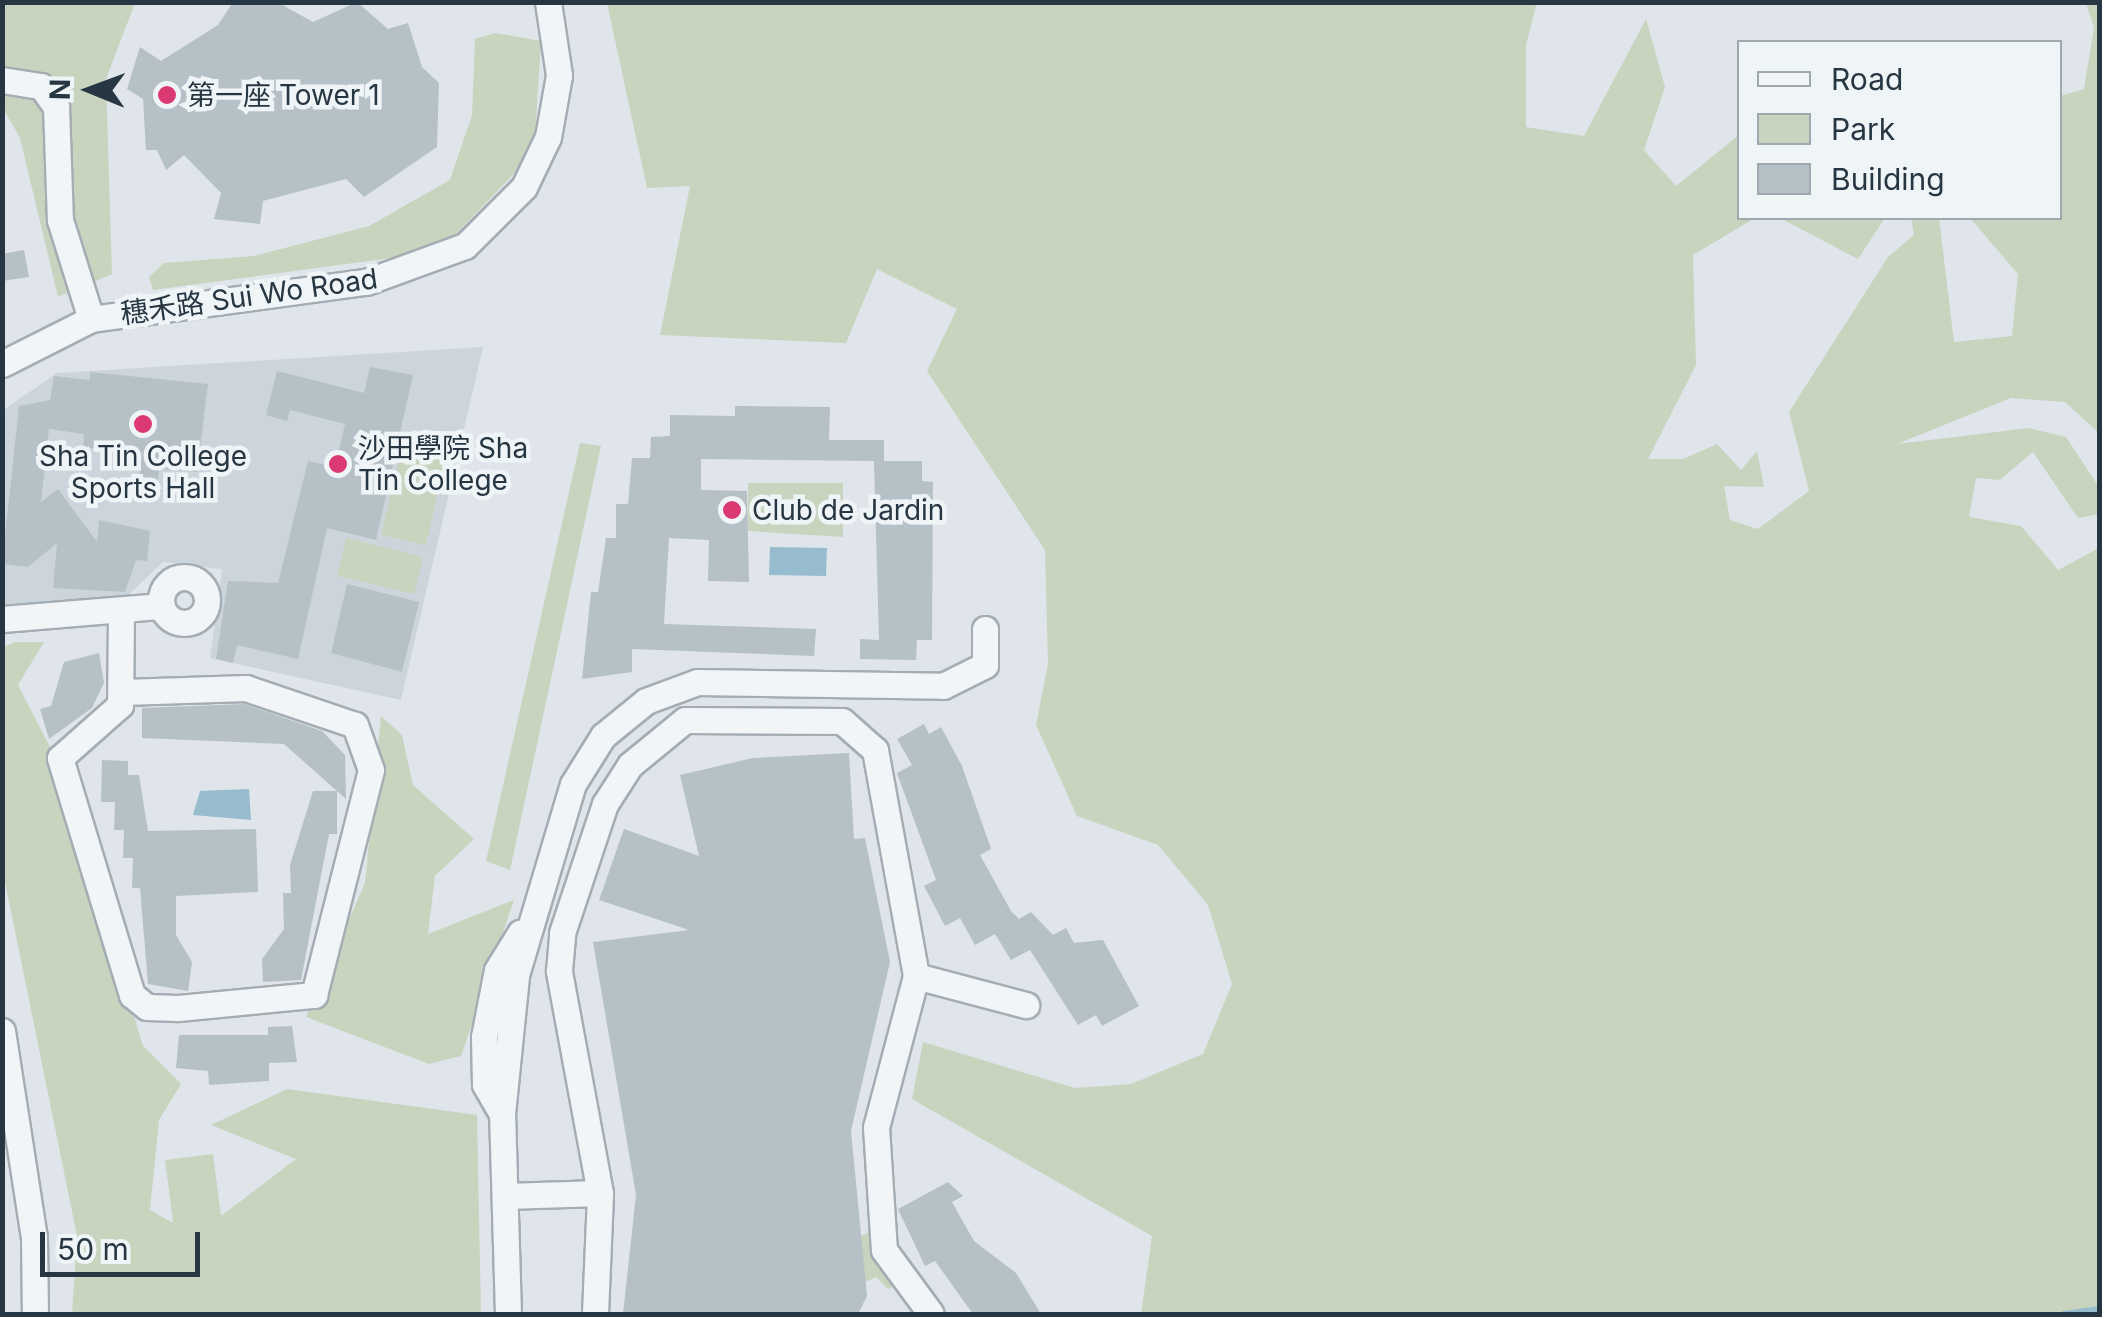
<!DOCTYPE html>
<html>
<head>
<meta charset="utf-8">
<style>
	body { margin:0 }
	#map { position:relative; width:2102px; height:1317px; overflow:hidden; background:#dfe5ea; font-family:Inter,"Noto Sans TC",sans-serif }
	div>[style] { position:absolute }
	.built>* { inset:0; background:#cdd5dc }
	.green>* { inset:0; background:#c9d4bf }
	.water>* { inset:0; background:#97bccd }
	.stream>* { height:6px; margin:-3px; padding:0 3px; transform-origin:3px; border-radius:3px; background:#97bccd }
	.building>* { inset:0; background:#b6c0c7 }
	.roads { filter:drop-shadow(2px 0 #a4adb4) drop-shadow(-2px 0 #a4adb4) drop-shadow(0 2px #a4adb4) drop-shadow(0 -2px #a4adb4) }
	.minor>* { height:25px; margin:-12.5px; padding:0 12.5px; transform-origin:12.5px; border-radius:12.5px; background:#f2f5f8 }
	.minor>.ring { margin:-12.5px; padding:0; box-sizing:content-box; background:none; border:25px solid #f2f5f8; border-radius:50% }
	.dots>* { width:28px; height:28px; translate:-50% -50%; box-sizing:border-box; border:5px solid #eff4f7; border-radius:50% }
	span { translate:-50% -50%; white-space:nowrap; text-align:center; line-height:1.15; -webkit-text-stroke:9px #eff4f7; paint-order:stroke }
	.poi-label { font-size:28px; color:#263642 }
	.left { translate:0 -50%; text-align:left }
	.street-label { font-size:28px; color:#263642 }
	.frame { position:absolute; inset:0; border:5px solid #263642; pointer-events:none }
	.legend { position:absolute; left:1737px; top:40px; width:325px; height:180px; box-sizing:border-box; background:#eff4f7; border:2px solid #9fa8af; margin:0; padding:12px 18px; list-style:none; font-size:30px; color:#263642 }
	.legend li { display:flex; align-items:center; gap:20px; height:50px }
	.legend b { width:50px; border:2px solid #9fa8af }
	.north { position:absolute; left:40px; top:40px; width:100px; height:100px; -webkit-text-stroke:8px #eff4f7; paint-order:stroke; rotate:271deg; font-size:28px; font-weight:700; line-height:40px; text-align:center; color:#263642 }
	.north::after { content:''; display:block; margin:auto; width:35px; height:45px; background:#263642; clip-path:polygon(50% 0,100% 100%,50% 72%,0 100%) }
	.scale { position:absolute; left:40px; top:1232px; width:160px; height:45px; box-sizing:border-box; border:5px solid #263642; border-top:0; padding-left:12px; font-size:30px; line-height:35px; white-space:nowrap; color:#263642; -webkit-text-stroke:8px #eff4f7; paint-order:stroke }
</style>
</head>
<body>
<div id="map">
	<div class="built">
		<i style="clip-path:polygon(483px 347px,401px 700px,210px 658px,222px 569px,163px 562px,122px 601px,3px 604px,2px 411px,57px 373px)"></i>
	</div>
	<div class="green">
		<i style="clip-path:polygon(2px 3px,135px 3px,106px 79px,112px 274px,58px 297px,20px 138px,3px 108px)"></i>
		<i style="clip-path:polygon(607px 3px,1537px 3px,1526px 45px,1526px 127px,1584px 136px,1646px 19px,1665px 87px,1644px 150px,1676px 186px,1739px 135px,1740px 218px,1755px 218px,1693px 255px,1696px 365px,1648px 459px,1683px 459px,1717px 444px,1741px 470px,1757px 451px,1764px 487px,1724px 486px,1730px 520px,1758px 529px,1809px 491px,1789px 412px,1888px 257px,1914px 235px,1911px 218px,1939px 218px,1954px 342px,2012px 336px,2018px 274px,1970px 218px,2060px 218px,2060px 96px,2084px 89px,2094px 28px,2086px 3px,2099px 3px,2099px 433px,2065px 402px,2011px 398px,1897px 444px,2029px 428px,2066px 437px,2099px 487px,2099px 514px,2078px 518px,2033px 452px,2000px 480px,1976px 478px,1969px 517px,2021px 526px,2058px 570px,2099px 548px,2099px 1314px,1141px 1314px,1152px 1236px,912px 1099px,923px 1042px,1075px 1088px,1131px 1084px,1203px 1054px,1232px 984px,1208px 905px,1158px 845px,1077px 816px,1036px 725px,1048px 664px,1045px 550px,927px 371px,957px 309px,877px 269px,846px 343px,660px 335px,690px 186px,647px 188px)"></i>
		<i style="clip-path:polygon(495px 33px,541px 41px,534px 153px,453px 237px,398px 257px,153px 290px,149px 277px,164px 263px,254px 256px,369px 226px,450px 180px,472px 115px,475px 39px)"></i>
		<i style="clip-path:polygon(1780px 218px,1885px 218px,1858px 259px)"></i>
		<i style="clip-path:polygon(580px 443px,601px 446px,510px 870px,486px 861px)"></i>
		<i style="clip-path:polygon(401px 450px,446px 460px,426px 545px,381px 535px)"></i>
		<i style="clip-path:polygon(748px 483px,843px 483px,843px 537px,748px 531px)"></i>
		<i style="clip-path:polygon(346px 538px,423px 557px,414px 594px,337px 576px)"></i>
		<i style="clip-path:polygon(15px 642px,44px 642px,18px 685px,53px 753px,143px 1046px,181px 1084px,159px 1120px,150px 1210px,173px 1223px,165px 1160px,213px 1154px,221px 1216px,296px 1159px,211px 1125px,287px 1089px,477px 1115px,481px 1314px,72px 1314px,77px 1236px,3px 872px,2px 648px)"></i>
		<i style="clip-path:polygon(381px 716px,402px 735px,413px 785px,474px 839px,435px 876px,428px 934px,514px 900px,461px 1056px,429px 1064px,306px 1017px,365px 883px)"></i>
		<i style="clip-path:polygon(871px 1231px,901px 1283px,888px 1289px,876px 1277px,839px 1294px,841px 1246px)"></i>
	</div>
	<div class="water">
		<i style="clip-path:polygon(770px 547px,827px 548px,826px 576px,769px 575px)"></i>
		<i style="clip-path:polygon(249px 789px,251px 820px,193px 815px,200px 791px)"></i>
	</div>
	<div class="stream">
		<i style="left:2064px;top:1314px;width:36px;rotate:-8deg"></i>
	</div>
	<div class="building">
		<i style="clip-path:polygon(233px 2px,277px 2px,313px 22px,357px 2px,388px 29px,408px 23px,422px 67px,439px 83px,437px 147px,364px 197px,346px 179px,263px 201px,260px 224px,214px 219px,221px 193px,184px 155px,166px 170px,157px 150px,146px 150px,143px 99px,127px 89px,140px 47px,161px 61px,218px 25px)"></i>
		<i style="clip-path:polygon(24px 250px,29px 277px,2px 281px,2px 254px)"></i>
		<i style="clip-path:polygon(370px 367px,413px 375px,376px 540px,327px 528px,298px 659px,237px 645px,233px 663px,216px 659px,228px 581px,278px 583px,308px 461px,335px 467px,345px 424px,290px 410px,287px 421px,266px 415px,277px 371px,364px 393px)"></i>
		<i style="clip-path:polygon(90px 372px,208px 384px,197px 472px,159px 469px,158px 482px,139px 480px,142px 453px,83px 447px,84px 434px,49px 429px,41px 502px,58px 489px,97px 542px,99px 520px,150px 531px,147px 561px,136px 560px,125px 592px,53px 588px,57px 543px,28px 567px,2px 564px,19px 406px,50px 400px,54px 376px,90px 380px)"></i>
		<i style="clip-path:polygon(735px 406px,830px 407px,829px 440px,884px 440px,884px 461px,922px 461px,922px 481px,933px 482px,932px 640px,917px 640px,916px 660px,860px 659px,860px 639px,879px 640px,874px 461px,701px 459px,701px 490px,747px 491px,749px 582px,708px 581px,709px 540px,669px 538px,664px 624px,816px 629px,814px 656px,632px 649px,632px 672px,582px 679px,591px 592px,598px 592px,606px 538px,616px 538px,616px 504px,628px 504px,632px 458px,650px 458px,651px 437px,670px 436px,670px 415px,735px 416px)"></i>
		<i style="clip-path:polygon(347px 584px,419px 602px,402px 672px,331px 653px)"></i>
		<i style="clip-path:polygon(99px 653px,104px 683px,92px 708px,49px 739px,40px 709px,51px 706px,64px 662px)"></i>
		<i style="clip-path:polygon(244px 704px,322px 731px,345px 755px,346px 799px,284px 744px,142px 738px,142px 708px)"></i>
		<i style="clip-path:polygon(924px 724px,929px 734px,941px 727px,962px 766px,991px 849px,980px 855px,1011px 911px,1019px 919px,1031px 912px,1053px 935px,1066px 928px,1074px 943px,1103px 940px,1139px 1006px,1102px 1026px,1096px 1015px,1078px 1025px,1030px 950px,1011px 960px,995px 934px,975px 945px,960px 918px,945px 926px,924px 886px,936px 880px,897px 773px,912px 765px,897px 739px)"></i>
		<i style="clip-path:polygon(849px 753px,854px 839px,865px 838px,890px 962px,851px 1131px,867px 1296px,858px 1314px,623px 1314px,636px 1195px,593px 942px,689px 930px,599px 900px,624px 829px,699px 856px,680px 775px,753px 758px)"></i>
		<i style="clip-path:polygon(102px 760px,128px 761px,128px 775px,139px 775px,148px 831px,256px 829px,258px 892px,176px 896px,176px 935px,192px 962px,188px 991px,148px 984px,140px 888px,132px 888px,133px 858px,123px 858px,124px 830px,114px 830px,115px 802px,101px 802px)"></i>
		<i style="clip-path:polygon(313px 791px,337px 791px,337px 834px,329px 834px,301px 980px,263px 982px,262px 959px,284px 929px,283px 893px,291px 893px,290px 865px)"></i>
		<i style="clip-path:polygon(292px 1026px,297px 1062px,269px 1063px,269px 1081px,209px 1085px,208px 1071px,176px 1068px,179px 1035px,268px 1035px,268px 1027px)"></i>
		<i style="clip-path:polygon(948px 1182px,963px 1196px,952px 1202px,974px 1241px,1016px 1273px,1041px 1314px,973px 1314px,935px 1261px,925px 1266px,898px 1209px)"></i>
	</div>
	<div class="roads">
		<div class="minor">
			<i style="left:2px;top:80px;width:39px;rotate:9deg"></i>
			<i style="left:41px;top:86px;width:26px;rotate:54deg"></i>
			<i style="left:56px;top:107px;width:113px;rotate:88deg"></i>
			<i style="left:60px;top:220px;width:104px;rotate:72.6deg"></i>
			<i style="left:2px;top:364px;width:100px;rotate:-26.8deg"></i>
			<i style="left:91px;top:319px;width:277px;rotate:-7.7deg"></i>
			<i style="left:366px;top:282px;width:105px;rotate:-20deg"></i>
			<i style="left:465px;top:246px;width:83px;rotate:-45deg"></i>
			<i style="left:524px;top:187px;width:55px;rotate:-64.4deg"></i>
			<i style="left:548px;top:137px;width:63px;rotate:-79.9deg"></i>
			<i style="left:559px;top:75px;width:74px;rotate:-98.6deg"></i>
			<i class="ring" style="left:161px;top:577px;width:21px;height:21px"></i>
			<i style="left:121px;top:615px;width:90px;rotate:90.6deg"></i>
			<i style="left:120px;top:705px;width:80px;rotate:138.5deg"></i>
			<i style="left:60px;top:758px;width:248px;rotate:73.1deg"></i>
			<i style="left:132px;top:995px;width:19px;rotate:39deg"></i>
			<i style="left:147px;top:1007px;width:31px;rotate:2deg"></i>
			<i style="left:178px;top:1008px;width:137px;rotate:-5.5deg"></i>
			<i style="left:314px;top:995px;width:232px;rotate:-75.8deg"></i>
			<i style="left:371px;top:770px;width:48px;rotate:-109.6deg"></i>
			<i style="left:355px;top:725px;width:115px;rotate:-161.3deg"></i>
			<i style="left:246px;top:688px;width:123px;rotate:178.1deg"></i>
			<i style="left:2px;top:619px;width:160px;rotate:-4.7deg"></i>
			<i style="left:916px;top:976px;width:114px;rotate:14.8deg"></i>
			<i style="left:2px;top:1031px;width:208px;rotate:81.2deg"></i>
			<i style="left:34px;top:1237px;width:77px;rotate:89.3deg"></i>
			<i style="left:502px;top:1114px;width:34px;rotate:-120deg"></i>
			<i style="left:485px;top:1084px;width:47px;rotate:-91.2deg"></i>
			<i style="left:484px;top:1037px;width:68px;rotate:-79deg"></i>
			<i style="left:497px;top:970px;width:44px;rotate:-58.1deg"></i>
			<i style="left:505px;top:1196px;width:95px;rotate:-1.8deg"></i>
			<i style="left:508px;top:1314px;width:200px;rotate:-91.7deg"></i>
			<i style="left:502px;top:1114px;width:140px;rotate:-84.2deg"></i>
			<i style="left:516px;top:975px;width:199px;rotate:-73.4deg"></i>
			<i style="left:573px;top:784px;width:57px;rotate:-58deg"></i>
			<i style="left:603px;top:736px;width:55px;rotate:-39.1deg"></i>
			<i style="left:646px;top:701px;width:54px;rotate:-20.4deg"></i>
			<i style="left:697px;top:682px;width:246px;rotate:0.9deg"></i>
			<i style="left:943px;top:686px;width:47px;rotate:-26.6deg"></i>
			<i style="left:985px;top:665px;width:36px;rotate:-90deg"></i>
			<i style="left:595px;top:1314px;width:121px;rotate:-87.6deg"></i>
			<i style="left:600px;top:1193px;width:226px;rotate:-100.5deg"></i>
			<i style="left:559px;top:971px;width:38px;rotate:-85deg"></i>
			<i style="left:562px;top:933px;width:136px;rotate:-71.6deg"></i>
			<i style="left:605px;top:804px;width:46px;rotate:-57.3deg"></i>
			<i style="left:630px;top:765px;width:71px;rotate:-39.3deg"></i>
			<i style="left:685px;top:720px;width:157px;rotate:0.4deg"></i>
			<i style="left:842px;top:721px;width:44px;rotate:41.3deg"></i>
			<i style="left:875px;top:750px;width:230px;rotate:79.7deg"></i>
			<i style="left:916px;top:976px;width:156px;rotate:104.8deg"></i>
			<i style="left:876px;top:1127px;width:123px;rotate:86.3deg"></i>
			<i style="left:884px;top:1250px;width:79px;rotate:53.7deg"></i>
		</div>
	</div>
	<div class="dots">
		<i style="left:167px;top:95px;background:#da3972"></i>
		<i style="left:143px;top:424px;background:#da3972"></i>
		<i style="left:338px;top:464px;background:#da3972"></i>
		<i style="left:732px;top:510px;background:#da3972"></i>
	</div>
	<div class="poi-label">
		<span class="left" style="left:187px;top:95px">第一座 Tower 1</span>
		<span class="left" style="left:358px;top:464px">沙田學院 Sha<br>Tin College</span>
		<span style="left:143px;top:472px">Sha Tin College<br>Sports Hall</span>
		<span class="left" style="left:752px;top:510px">Club de Jardin</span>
	</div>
	<div class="street-label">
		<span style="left:249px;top:296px;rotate:-8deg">穗禾路 Sui Wo Road</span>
	</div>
	<div class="frame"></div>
	<ul class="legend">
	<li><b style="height:12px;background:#f2f5f8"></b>Road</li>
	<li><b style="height:28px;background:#c9d4bf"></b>Park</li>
	<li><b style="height:28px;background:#b6c0c7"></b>Building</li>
	</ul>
	<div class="north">N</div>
	<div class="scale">50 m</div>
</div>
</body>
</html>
